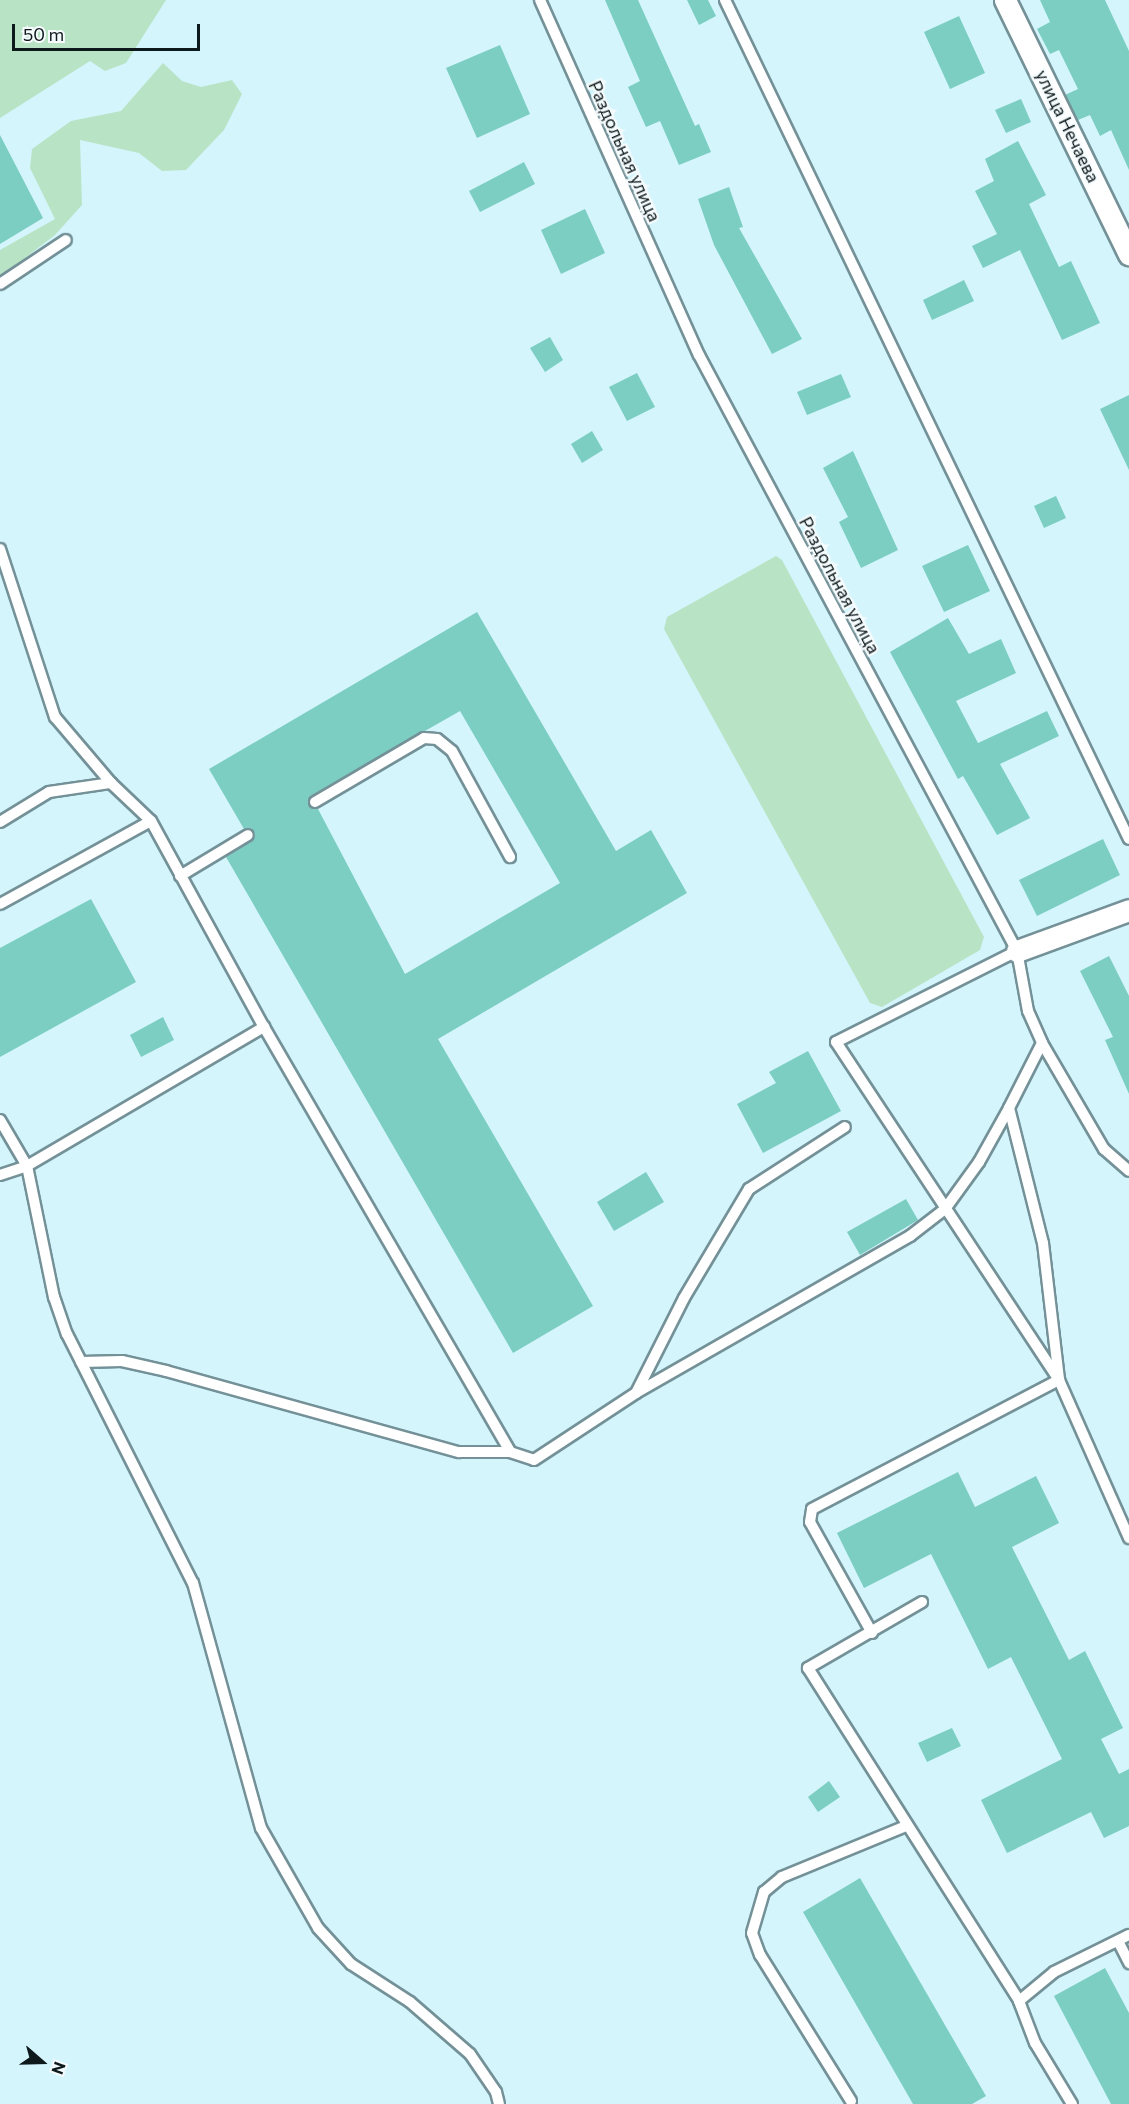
<!DOCTYPE html>
<html>
<head>
<meta charset="utf-8">
<style>
	body { margin:0 }
	#map { position:relative; width:1129px; height:2104px; overflow:hidden; background:#d4f5fc; font-family:Commissioner,sans-serif }
	div>[style] { position:absolute }
	.green>* { inset:0; background:#b9e3c5 }
	.building>* { inset:0; background:#7bcec1 }
	.roads { filter:drop-shadow(2px 0 #749198) drop-shadow(-2px 0 #749198) drop-shadow(0 2px #749198) drop-shadow(0 -2px #749198) }
	.lane>* { height:10px; margin:-5px; padding:0 5px; transform-origin:5px; border-radius:5px; background:#fff }
	.street>* { height:21px; margin:-10.5px; padding:0 10.5px; transform-origin:10.5px; border-radius:10.5px; background:#fff }
	span { translate:-50% -50%; white-space:nowrap; text-align:center; line-height:1.15; -webkit-text-stroke:4.5px #f6fcfe; paint-order:stroke }
	.street-label { font-size:18px; color:#0d191b }
	.north { position:absolute; left:12px; top:2032px; width:60px; height:60px; -webkit-text-stroke:4px #f6fcfe; paint-order:stroke; rotate:110deg; font-size:16px; font-weight:700; line-height:24px; text-align:center; color:#0d191b }
	.north::after { content:''; display:block; margin:auto; width:21px; height:27px; background:#0d191b; clip-path:polygon(50% 0,100% 100%,50% 72%,0 100%) }
	.scale { position:absolute; left:12px; top:24px; width:188px; height:27px; box-sizing:border-box; border:3px solid #0d191b; border-top:0; padding-left:8px; font-size:18px; line-height:21px; white-space:nowrap; color:#0d191b; -webkit-text-stroke:4px #f6fcfe; paint-order:stroke }
</style>
</head>
<body>
<div id="map">
	<div class="green">
		<i style="clip-path:polygon(0 0,166px 0,126px 63px,105px 71px,90px 61px,0 118px)"></i>
		<i style="clip-path:polygon(163px 63px,182px 81px,201px 87px,232px 80px,242px 94px,224px 130px,186px 170px,162px 171px,139px 153px,80px 140px,82px 205px,55px 235px,0 277px,0 250px,55px 219px,30px 168px,32px 149px,71px 121px,121px 111px)"></i>
		<i style="clip-path:polygon(776px 556px,782px 560px,984px 937px,980px 950px,882px 1007px,870px 1003px,664px 629px,667px 617px)"></i>
	</div>
	<div class="building">
		<i style="clip-path:polygon(605px 0,638px 0,695px 126px,699px 124px,711px 152px,679px 165px,660px 121px,646px 127px,628px 87px,640px 81px)"></i>
		<i style="clip-path:polygon(687px 0,708px 0,716px 16px,699px 25px)"></i>
		<i style="clip-path:polygon(1040px 0,1105px 0,1129px 51px,1129px 170px,1111px 130px,1100px 136px,1090px 115px,1078px 120px,1065px 95px,1078px 89px,1059px 50px,1050px 54px,1037px 29px,1050px 22px)"></i>
		<i style="clip-path:polygon(959px 16px,985px 73px,950px 89px,924px 32px)"></i>
		<i style="clip-path:polygon(500px 45px,530px 114px,477px 138px,446px 68px)"></i>
		<i style="clip-path:polygon(1021px 99px,1031px 122px,1006px 133px,995px 110px)"></i>
		<i style="clip-path:polygon(0 135px,43px 218px,0 244px)"></i>
		<i style="clip-path:polygon(1018px 141px,1046px 195px,1029px 204px,1059px 267px,1071px 261px,1100px 323px,1062px 340px,1020px 250px,983px 268px,972px 246px,997px 234px,975px 191px,994px 181px,985px 159px)"></i>
		<i style="clip-path:polygon(524px 162px,535px 184px,480px 212px,469px 191px)"></i>
		<i style="clip-path:polygon(729px 187px,743px 227px,739px 228px,802px 339px,772px 354px,714px 245px,698px 199px)"></i>
		<i style="clip-path:polygon(585px 209px,605px 253px,561px 274px,541px 230px)"></i>
		<i style="clip-path:polygon(964px 280px,974px 301px,932px 320px,923px 300px)"></i>
		<i style="clip-path:polygon(550px 337px,563px 360px,545px 372px,530px 348px)"></i>
		<i style="clip-path:polygon(637px 373px,655px 407px,627px 421px,609px 387px)"></i>
		<i style="clip-path:polygon(841px 374px,851px 397px,807px 415px,797px 392px)"></i>
		<i style="clip-path:polygon(1129px 395px,1129px 470px,1100px 409px)"></i>
		<i style="clip-path:polygon(592px 431px,603px 450px,582px 463px,571px 444px)"></i>
		<i style="clip-path:polygon(853px 451px,898px 550px,861px 568px,839px 522px,848px 517px,823px 468px)"></i>
		<i style="clip-path:polygon(1056px 496px,1066px 518px,1044px 528px,1034px 506px)"></i>
		<i style="clip-path:polygon(968px 545px,990px 591px,944px 612px,922px 566px)"></i>
		<i style="clip-path:polygon(evenodd,477px 612px,616px 851px,651px 830px,687px 893px,438px 1039px,593px 1306px,513px 1353px,226px 857px,252px 841px,255px 834px,251px 828px,244px 829px,209px 769px,477px 612px,460px 711px,560px 883px,405px 974px,318px 809px,311px 808px,308px 801px,311px 796px,460px 711px)"></i>
		<i style="clip-path:polygon(948px 618px,969px 654px,1001px 639px,1016px 673px,956px 701px,978px 743px,1047px 711px,1059px 736px,1000px 764px,1030px 818px,997px 835px,963px 776px,958px 779px,890px 652px)"></i>
		<i style="clip-path:polygon(1103px 839px,1120px 875px,1037px 916px,1019px 880px)"></i>
		<i style="clip-path:polygon(91px 899px,136px 982px,0 1057px,0 948px)"></i>
		<i style="clip-path:polygon(1109px 956px,1129px 996px,1129px 1094px,1105px 1040px,1113px 1037px,1080px 971px)"></i>
		<i style="clip-path:polygon(163px 1017px,174px 1040px,141px 1057px,130px 1035px)"></i>
		<i style="clip-path:polygon(808px 1051px,841px 1111px,763px 1153px,737px 1104px,776px 1083px,769px 1072px)"></i>
		<i style="clip-path:polygon(646px 1172px,664px 1202px,614px 1231px,597px 1202px)"></i>
		<i style="clip-path:polygon(906px 1199px,918px 1220px,860px 1255px,847px 1232px)"></i>
		<i style="clip-path:polygon(958px 1472px,975px 1507px,1036px 1476px,1059px 1523px,1012px 1547px,1069px 1660px,1085px 1651px,1123px 1728px,1101px 1739px,1119px 1774px,1129px 1769px,1129px 1826px,1104px 1838px,1091px 1812px,1007px 1853px,981px 1800px,1062px 1759px,1011px 1657px,988px 1669px,931px 1554px,864px 1588px,837px 1533px)"></i>
		<i style="clip-path:polygon(952px 1728px,961px 1746px,927px 1762px,918px 1743px)"></i>
		<i style="clip-path:polygon(829px 1781px,840px 1797px,818px 1812px,808px 1797px)"></i>
		<i style="clip-path:polygon(860px 1878px,986px 2096px,972px 2104px,913px 2104px,803px 1912px)"></i>
		<i style="clip-path:polygon(1105px 1968px,1129px 2013px,1129px 2104px,1111px 2104px,1054px 1996px)"></i>
	</div>
	<div class="roads">
		<div class="lane">
			<i style="left:540px;top:0;width:389px;rotate:65.9deg"></i>
			<i style="left:699px;top:355px;width:676px;rotate:61.92deg"></i>
			<i style="left:1017px;top:951px;width:61px;rotate:79.6deg"></i>
			<i style="left:1028px;top:1011px;width:35px;rotate:66deg"></i>
			<i style="left:1042px;top:1043px;width:123px;rotate:59.7deg"></i>
			<i style="left:1104px;top:1149px;width:33px;rotate:41deg"></i>
			<i style="left:725px;top:0;width:931px;rotate:64.29deg"></i>
			<i style="left:0;top:284px;width:79px;rotate:-33.7deg"></i>
			<i style="left:0;top:549px;width:177px;rotate:71.9deg"></i>
			<i style="left:55px;top:717px;width:87px;rotate:49.7deg"></i>
			<i style="left:111px;top:783px;width:55px;rotate:43.5deg"></i>
			<i style="left:151px;top:821px;width:235px;rotate:61.3deg"></i>
			<i style="left:264px;top:1027px;width:491px;rotate:59.9deg"></i>
			<i style="left:510px;top:1452px;width:25px;rotate:18deg"></i>
			<i style="left:534px;top:1460px;width:122px;rotate:-33.3deg"></i>
			<i style="left:636px;top:1393px;width:316px;rotate:-29.8deg"></i>
			<i style="left:910px;top:1236px;width:44px;rotate:-37.6deg"></i>
			<i style="left:945px;top:1209px;width:58px;rotate:-54.1deg"></i>
			<i style="left:979px;top:1162px;width:62px;rotate:-60.9deg"></i>
			<i style="left:315px;top:802px;width:126px;rotate:-30.4deg"></i>
			<i style="left:424px;top:738px;width:13px;rotate:4deg"></i>
			<i style="left:437px;top:739px;width:19px;rotate:39deg"></i>
			<i style="left:452px;top:751px;width:121px;rotate:61.3deg"></i>
			<i style="left:0;top:822px;width:57px;rotate:-31.5deg"></i>
			<i style="left:49px;top:792px;width:63px;rotate:-8.3deg"></i>
			<i style="left:180px;top:876px;width:79px;rotate:-31.1deg"></i>
			<i style="left:0;top:904px;width:172px;rotate:-28.8deg"></i>
			<i style="left:1042px;top:1043px;width:73px;rotate:116.9deg"></i>
			<i style="left:1009px;top:1108px;width:139px;rotate:75.9deg"></i>
			<i style="left:1043px;top:1243px;width:138px;rotate:83.3deg"></i>
			<i style="left:1059px;top:1380px;width:173px;rotate:66.1deg"></i>
			<i style="left:0;top:1120px;width:53px;rotate:59.6deg"></i>
			<i style="left:27px;top:1166px;width:134px;rotate:78.4deg"></i>
			<i style="left:54px;top:1297px;width:39px;rotate:71deg"></i>
			<i style="left:67px;top:1334px;width:279px;rotate:63.2deg"></i>
			<i style="left:193px;top:1583px;width:254px;rotate:74.5deg"></i>
			<i style="left:261px;top:1828px;width:115px;rotate:60.3deg"></i>
			<i style="left:318px;top:1928px;width:49px;rotate:47.5deg"></i>
			<i style="left:351px;top:1964px;width:70px;rotate:32.8deg"></i>
			<i style="left:410px;top:2002px;width:79px;rotate:40.9deg"></i>
			<i style="left:470px;top:2054px;width:46px;rotate:55.6deg"></i>
			<i style="left:496px;top:2092px;width:12px;rotate:76deg"></i>
			<i style="left:0;top:1175px;width:28px;rotate:-18deg"></i>
			<i style="left:27px;top:1166px;width:275px;rotate:-30.4deg"></i>
			<i style="left:81px;top:1362px;width:41px;rotate:-1.4deg"></i>
			<i style="left:122px;top:1361px;width:45px;rotate:12.8deg"></i>
			<i style="left:166px;top:1371px;width:304px;rotate:15.5deg"></i>
			<i style="left:459px;top:1452px;width:51px"></i>
			<i style="left:636px;top:1393px;width:106px;rotate:-63.2deg"></i>
			<i style="left:684px;top:1298px;width:127px;rotate:-59.2deg"></i>
			<i style="left:749px;top:1189px;width:114px;rotate:-32.9deg"></i>
			<i style="left:922px;top:1602px;width:132px;rotate:149.9deg"></i>
			<i style="left:808px;top:1668px;width:394px;rotate:57.6deg"></i>
			<i style="left:872px;top:1633px;width:127px;rotate:-119.2deg"></i>
			<i style="left:810px;top:1522px;width:13px;rotate:-81deg"></i>
			<i style="left:812px;top:1509px;width:279px;rotate:-27.6deg"></i>
			<i style="left:1059px;top:1380px;width:405px;rotate:-123.4deg"></i>
			<i style="left:836px;top:1042px;width:203px;rotate:-26.7deg"></i>
			<i style="left:1118px;top:1941px;width:25px;rotate:63deg"></i>
			<i style="left:851px;top:2101px;width:172px;rotate:-121.9deg"></i>
			<i style="left:760px;top:1955px;width:23px;rotate:-110deg"></i>
			<i style="left:752px;top:1933px;width:43px;rotate:-73.7deg"></i>
			<i style="left:764px;top:1892px;width:23px;rotate:-40deg"></i>
			<i style="left:782px;top:1877px;width:134px;rotate:-22.4deg"></i>
			<i style="left:1072px;top:2104px;width:71px;rotate:-121.2deg"></i>
			<i style="left:1035px;top:2043px;width:45px;rotate:-110.9deg"></i>
			<i style="left:1019px;top:2001px;width:45px;rotate:-39.6deg"></i>
			<i style="left:1054px;top:1972px;width:84px;rotate:-26.3deg"></i>
		</div>
		<div class="street">
			<i style="left:1005px;top:0;width:283px;rotate:64deg"></i>
			<i style="left:1017px;top:951px;width:119px;rotate:-20.1deg"></i>
		</div>
	</div>
	<div class="street-label">
		<span style="left:1068px;top:126px;rotate:64deg">улица Нечаева</span>
		<span style="left:625px;top:151px;rotate:66deg">Раздольная улица</span>
		<span style="left:840px;top:585px;rotate:62deg">Раздольная улица</span>
	</div>
	<div class="north">N</div>
	<div class="scale">50 m</div>
</div>
</body>
</html>
